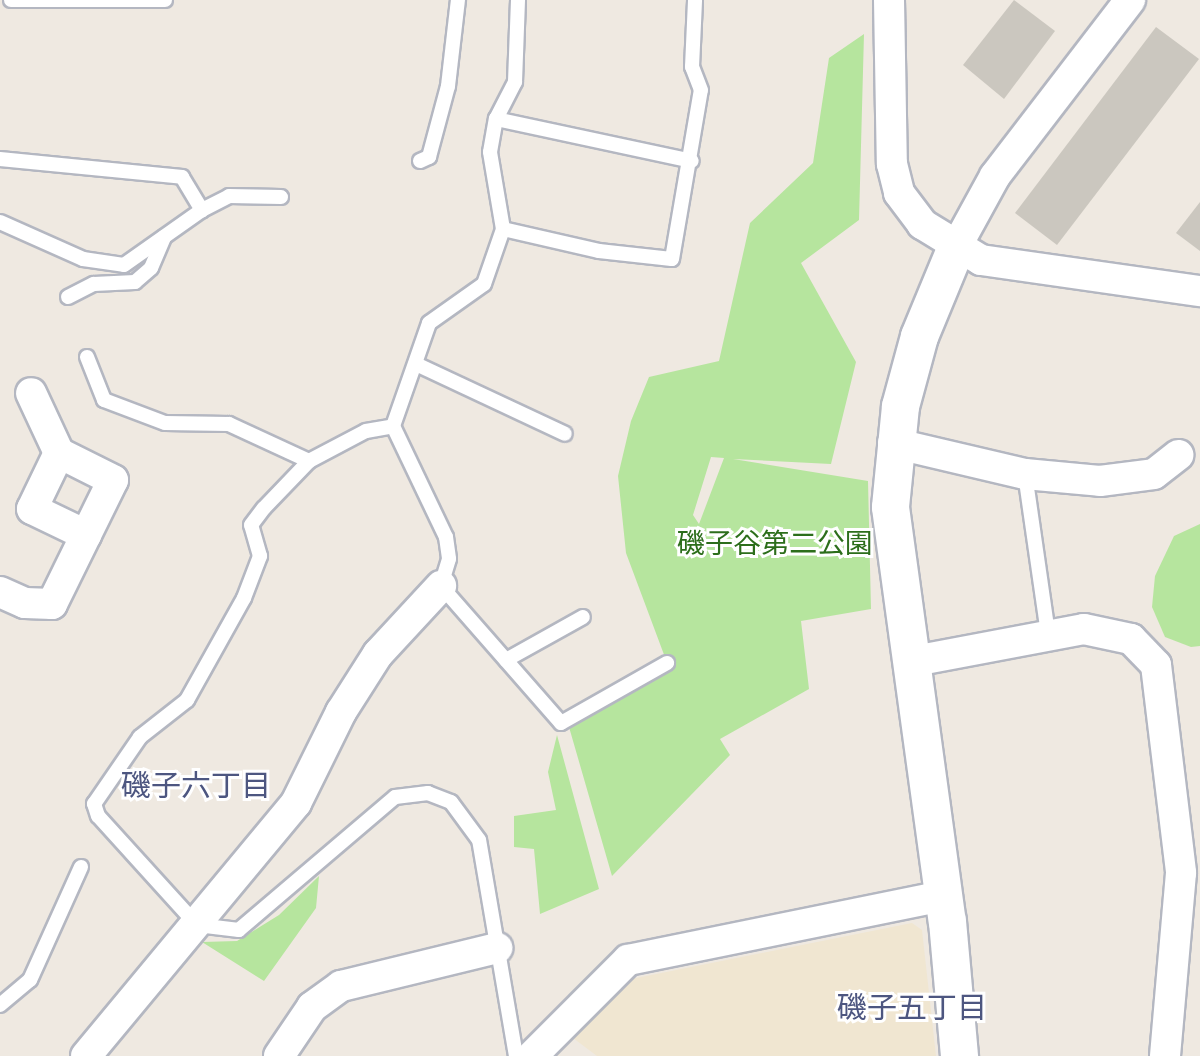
<!DOCTYPE html>
<html>
<head>
<meta charset="utf-8">
<style>
	body { margin:0 }
	#map { position:relative; width:1200px; height:1056px; overflow:hidden; background:#efe9e1; font-family:"Alegreya Sans","Noto Sans JP",sans-serif }
	div>[style] { position:absolute }
	.education>* { inset:0; background:#f0e6d1 }
	.green>* { inset:0; background:#b6e59e }
	.building>* { inset:0; background:#cbc7bf }
	.roads { filter:drop-shadow(2px 0 #b4b7c1) drop-shadow(-2px 0 #b4b7c1) drop-shadow(0 2px #b4b7c1) drop-shadow(0 -2px #b4b7c1) }
	.service>* { height:14px; margin:-7px; padding:0 7px; transform-origin:7px; border-radius:7px; background:#fff }
	.minor>* { height:30px; margin:-15px; padding:0 15px; transform-origin:15px; border-radius:15px; background:#fff }
	.tertiary>* { height:37px; margin:-18.5px; padding:0 18.5px; transform-origin:18.5px; border-radius:18.5px; background:#fff }
	span { translate:-50% -50%; white-space:nowrap; text-align:center; line-height:1.15; -webkit-text-stroke:6px #fff; paint-order:stroke }
	.park-label { font-size:28px; color:#2c6e1b }
	.neighbourhood-label { font-size:30px; color:#4d5680 }
</style>
</head>
<body>
<div id="map">
	<div class="education">
		<i style="clip-path:polygon(912px 923px,922px 930px,936px 1056px,597px 1056px,573px 1038px,631px 979px)"></i>
	</div>
	<div class="green">
		<i style="clip-path:polygon(evenodd,864px 34px,859px 220px,801px 263px,856px 362px,831px 464px,733px 459px,868px 481px,871px 609px,801px 621px,809px 689px,720px 739px,730px 755px,612px 876px,569px 727px,669px 668px,626px 553px,618px 476px,631px 421px,649px 377px,719px 361px,750px 223px,813px 163px,829px 58px,864px 34px,711px 457px,724px 458px,699px 524px,693px 515px,711px 457px)"></i>
		<i style="clip-path:polygon(1200px 524px,1200px 646px,1191px 647px,1165px 637px,1152px 607px,1155px 576px,1174px 536px)"></i>
		<i style="clip-path:polygon(557px 735px,599px 889px,540px 914px,534px 849px,514px 847px,514px 816px,556px 810px,548px 772px)"></i>
		<i style="clip-path:polygon(319px 876px,316px 908px,264px 981px,202px 942px,237px 941px,279px 915px)"></i>
	</div>
	<div class="building">
		<i style="clip-path:polygon(1014px 0,1055px 31px,1004px 99px,963px 65px)"></i>
		<i style="clip-path:polygon(1156px 27px,1199px 59px,1057px 245px,1015px 213px)"></i>
		<i style="clip-path:polygon(1200px 202px,1200px 251px,1176px 233px)"></i>
	</div>
	<div class="roads">
		<div class="service">
			<i style="left:11px;top:0;width:154px"></i>
			<i style="left:496px;top:119px;width:200px;rotate:12.1deg"></i>
			<i style="left:0;top:159px;width:183px;rotate:5.6deg"></i>
			<i style="left:182px;top:177px;width:39px;rotate:59deg"></i>
			<i style="left:202px;top:210px;width:30px;rotate:-27deg"></i>
			<i style="left:229px;top:196px;width:52px;rotate:1.1deg"></i>
			<i style="left:420px;top:161px;width:10px;rotate:-24deg"></i>
			<i style="left:429px;top:157px;width:73px;rotate:-75deg"></i>
			<i style="left:448px;top:86px;width:87px;rotate:-83.4deg"></i>
			<i style="left:0;top:222px;width:91px;rotate:24deg"></i>
			<i style="left:83px;top:259px;width:41px;rotate:8.3deg"></i>
			<i style="left:124px;top:265px;width:95px;rotate:-35.2deg"></i>
			<i style="left:503px;top:229px;width:98px;rotate:12.9deg"></i>
			<i style="left:599px;top:251px;width:73px;rotate:6.3deg"></i>
			<i style="left:672px;top:259px;width:171px;rotate:-80.3deg"></i>
			<i style="left:701px;top:90px;width:25px;rotate:-111deg"></i>
			<i style="left:692px;top:67px;width:67px;rotate:-87.4deg"></i>
			<i style="left:68px;top:297px;width:29px;rotate:-27deg"></i>
			<i style="left:94px;top:284px;width:41px;rotate:-2.8deg"></i>
			<i style="left:135px;top:282px;width:21px;rotate:-41deg"></i>
			<i style="left:151px;top:268px;width:34px;rotate:-67deg"></i>
			<i style="left:87px;top:357px;width:46px;rotate:68.4deg"></i>
			<i style="left:104px;top:400px;width:65px;rotate:20.7deg"></i>
			<i style="left:165px;top:423px;width:64px;rotate:0.9deg"></i>
			<i style="left:229px;top:424px;width:88px;rotate:24.8deg"></i>
			<i style="left:418px;top:365px;width:162px;rotate:25.1deg"></i>
			<i style="left:393px;top:426px;width:123px;rotate:64.5deg"></i>
			<i style="left:446px;top:537px;width:22px;rotate:82deg"></i>
			<i style="left:449px;top:559px;width:28px;rotate:107deg"></i>
			<i style="left:441px;top:586px;width:182px;rotate:48.8deg"></i>
			<i style="left:561px;top:723px;width:122px;rotate:-29.5deg"></i>
			<i style="left:1025px;top:474px;width:162px;rotate:81.8deg"></i>
			<i style="left:506px;top:660px;width:88px;rotate:-29.2deg"></i>
			<i style="left:0;top:1005px;width:39px;rotate:-40deg"></i>
			<i style="left:30px;top:980px;width:124px;rotate:-65.7deg"></i>
			<i style="left:516px;top:1056px;width:219px;rotate:-99.7deg"></i>
			<i style="left:479px;top:840px;width:47px;rotate:-126.4deg"></i>
			<i style="left:451px;top:802px;width:25px;rotate:-159deg"></i>
			<i style="left:428px;top:793px;width:33px;rotate:173deg"></i>
			<i style="left:395px;top:797px;width:205px;rotate:139.6deg"></i>
			<i style="left:239px;top:930px;width:42px;rotate:-173.2deg"></i>
			<i style="left:197px;top:925px;width:147px;rotate:-132.2deg"></i>
			<i style="left:98px;top:816px;width:13px;rotate:-108deg"></i>
			<i style="left:94px;top:804px;width:81px;rotate:-55.5deg"></i>
			<i style="left:140px;top:737px;width:60px;rotate:-38.2deg"></i>
			<i style="left:187px;top:700px;width:117px;rotate:-60.8deg"></i>
			<i style="left:244px;top:598px;width:45px;rotate:-69.1deg"></i>
			<i style="left:260px;top:556px;width:32px;rotate:-106deg"></i>
			<i style="left:251px;top:525px;width:21px;rotate:-53deg"></i>
			<i style="left:264px;top:508px;width:65px;rotate:-46.2deg"></i>
			<i style="left:309px;top:461px;width:64px;rotate:-27.8deg"></i>
			<i style="left:366px;top:431px;width:27px;rotate:-10deg"></i>
			<i style="left:393px;top:426px;width:109px;rotate:-70.7deg"></i>
			<i style="left:429px;top:323px;width:67px;rotate:-35.3deg"></i>
			<i style="left:484px;top:284px;width:58px;rotate:-70.9deg"></i>
			<i style="left:503px;top:229px;width:78px;rotate:-99.6deg"></i>
			<i style="left:490px;top:152px;width:34px;rotate:-80deg"></i>
			<i style="left:496px;top:119px;width:42px;rotate:-62.8deg"></i>
			<i style="left:515px;top:82px;width:82px;rotate:-87.9deg"></i>
		</div>
		<div class="minor">
			<i style="left:889px;top:0;width:164px;rotate:89deg"></i>
			<i style="left:892px;top:164px;width:30px;rotate:76deg"></i>
			<i style="left:899px;top:193px;width:39px;rotate:53deg"></i>
			<i style="left:922px;top:224px;width:69px;rotate:31.4deg"></i>
			<i style="left:981px;top:260px;width:221px;rotate:8.1deg"></i>
			<i style="left:955px;top:249px;width:83px;rotate:-61.3deg"></i>
			<i style="left:995px;top:176px;width:222px;rotate:-52.5deg"></i>
			<i style="left:893px;top:443px;width:136px;rotate:13.2deg"></i>
			<i style="left:1025px;top:474px;width:75px;rotate:5.3deg"></i>
			<i style="left:1100px;top:481px;width:54px;rotate:-7.4deg"></i>
			<i style="left:1154px;top:474px;width:31px;rotate:-38deg"></i>
			<i style="left:59px;top:453px;width:62px;rotate:115.7deg"></i>
			<i style="left:32px;top:509px;width:60px;rotate:25.7deg"></i>
			<i style="left:0;top:592px;width:27px;rotate:24deg"></i>
			<i style="left:25px;top:603px;width:27px;rotate:2deg"></i>
			<i style="left:52px;top:604px;width:138px;rotate:-63.8deg"></i>
			<i style="left:113px;top:480px;width:60px;rotate:-153.4deg"></i>
			<i style="left:59px;top:453px;width:66px;rotate:-115deg"></i>
			<i style="left:909px;top:662px;width:178px;rotate:-10.7deg"></i>
			<i style="left:1084px;top:629px;width:48px;rotate:12deg"></i>
			<i style="left:1131px;top:639px;width:36px;rotate:46deg"></i>
			<i style="left:1156px;top:665px;width:209px;rotate:83.1deg"></i>
			<i style="left:1181px;top:873px;width:184px;rotate:95deg"></i>
			<i style="left:86px;top:1056px;width:329px;rotate:-50.3deg"></i>
			<i style="left:296px;top:803px;width:102px;rotate:-63.7deg"></i>
			<i style="left:341px;top:712px;width:69px;rotate:-57.5deg"></i>
			<i style="left:378px;top:654px;width:93px;rotate:-47.2deg"></i>
			<i style="left:279px;top:1056px;width:59px;rotate:-56deg"></i>
			<i style="left:312px;top:1007px;width:36px;rotate:-36deg"></i>
			<i style="left:341px;top:986px;width:161px;rotate:-13.7deg"></i>
			<i style="left:532px;top:1056px;width:136px;rotate:-45deg"></i>
			<i style="left:628px;top:960px;width:320px;rotate:-11.5deg"></i>
		</div>
		<div class="tertiary">
			<i style="left:955px;top:249px;width:94px;rotate:112.5deg"></i>
			<i style="left:919px;top:336px;width:73px;rotate:105.2deg"></i>
			<i style="left:900px;top:406px;width:101px;rotate:95.7deg"></i>
			<i style="left:890px;top:507px;width:418px;rotate:82.2deg"></i>
			<i style="left:947px;top:921px;width:136px;rotate:84.9deg"></i>
		</div>
	</div>
	<div class="park-label">
		<span style="left:775px;top:545px">磯子谷第二公園</span>
	</div>
	<div class="neighbourhood-label">
		<span style="left:196px;top:787px">磯子六丁目</span>
		<span style="left:912px;top:1009px">磯子五丁目</span>
	</div>
</div>
</body>
</html>
